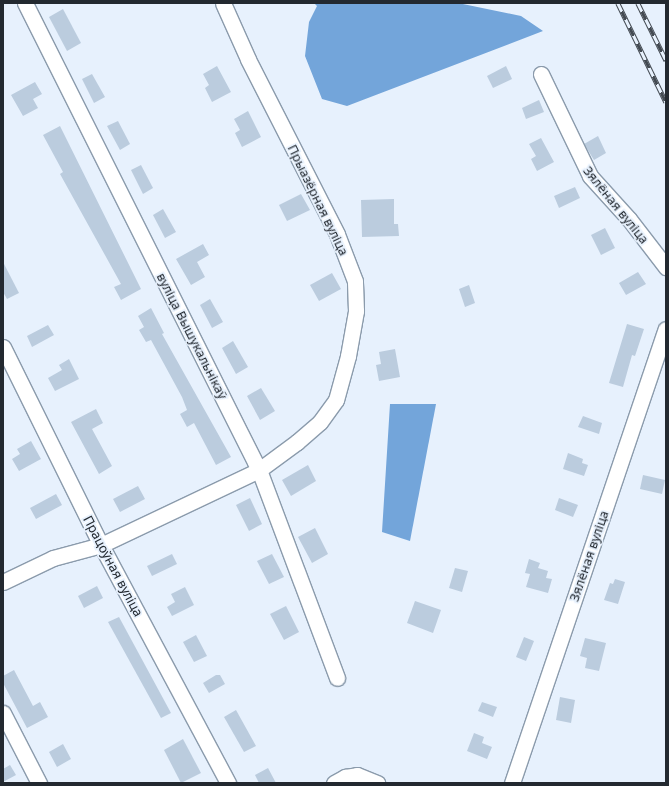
<!DOCTYPE html>
<html>
<head>
<meta charset="utf-8">
<style>
	body { margin:0 }
	#map { position:relative; width:669px; height:786px; overflow:hidden; background:#e7f1fd; font-family:"Noto Sans",sans-serif }
	div>[style] { position:absolute }
	.water>* { inset:0; background:#73a5da }
	.building>* { inset:0; background:#bbccde }
	.roads { filter:drop-shadow(1px 0 #8b9bac) drop-shadow(-1px 0 #8b9bac) drop-shadow(0 1px #8b9bac) drop-shadow(0 -1px #8b9bac) }
	.minor>* { height:15px; margin:-7.5px; padding:0 7.5px; transform-origin:7.5px; border-radius:7.5px; background:#fff }
	.rail>* { height:4.5px; margin-top:-2.25px; transform-origin:0; background:repeating-linear-gradient(90deg,#e7f1fd 0 9px,#434a52 0 18px); box-sizing:border-box; border-block:1px solid #434a52 }
	span { translate:-50% -50%; white-space:nowrap; text-align:center; line-height:1.15; -webkit-text-stroke:3.5px #e7f1fd; paint-order:stroke }
	.street-label { font-size:13px; color:#232930 }
	.frame { position:absolute; inset:0; border:4px solid #232930; pointer-events:none }
</style>
</head>
<body>
<div id="map">
	<div class="water">
		<i style="clip-path:polygon(314px 3px,458px 3px,521px 16px,543px 31px,347px 106px,322px 99px,305px 56px,309px 22px,317px 6px)"></i>
		<i style="clip-path:polygon(390px 404px,436px 404px,410px 541px,382px 532px)"></i>
	</div>
	<div class="building">
		<i style="clip-path:polygon(63px 9px,81px 43px,67px 51px,49px 17px)"></i>
		<i style="clip-path:polygon(217px 66px,231px 92px,212px 102px,205px 88px,209px 85px,203px 74px)"></i>
		<i style="clip-path:polygon(506px 66px,512px 79px,493px 88px,487px 76px)"></i>
		<i style="clip-path:polygon(92px 74px,105px 97px,94px 103px,82px 79px)"></i>
		<i style="clip-path:polygon(35px 82px,42px 94px,33px 99px,38px 108px,23px 116px,11px 95px)"></i>
		<i style="clip-path:polygon(539px 100px,544px 112px,526px 119px,522px 108px)"></i>
		<i style="clip-path:polygon(248px 111px,261px 137px,242px 147px,235px 133px,240px 130px,234px 119px)"></i>
		<i style="clip-path:polygon(118px 121px,130px 144px,120px 150px,107px 126px)"></i>
		<i style="clip-path:polygon(60px 126px,141px 289px,121px 300px,114px 287px,121px 284px,60px 174px,63px 172px,43px 135px)"></i>
		<i style="clip-path:polygon(598px 136px,606px 153px,594px 160px,584px 144px)"></i>
		<i style="clip-path:polygon(541px 138px,554px 162px,537px 171px,531px 159px,536px 156px,529px 144px)"></i>
		<i style="clip-path:polygon(141px 165px,153px 188px,143px 194px,131px 170px)"></i>
		<i style="clip-path:polygon(575px 187px,580px 198px,559px 208px,554px 196px)"></i>
		<i style="clip-path:polygon(301px 194px,310px 210px,287px 221px,279px 205px)"></i>
		<i style="clip-path:polygon(394px 199px,394px 224px,398px 224px,399px 236px,362px 237px,361px 200px)"></i>
		<i style="clip-path:polygon(163px 209px,176px 232px,165px 238px,153px 215px)"></i>
		<i style="clip-path:polygon(605px 228px,615px 248px,601px 255px,591px 235px)"></i>
		<i style="clip-path:polygon(203px 244px,209px 255px,197px 262px,205px 277px,191px 285px,176px 259px)"></i>
		<i style="clip-path:polygon(3px 262px,19px 293px,7px 299px,3px 292px)"></i>
		<i style="clip-path:polygon(638px 272px,646px 284px,626px 295px,619px 283px)"></i>
		<i style="clip-path:polygon(332px 273px,341px 289px,319px 301px,310px 285px)"></i>
		<i style="clip-path:polygon(469px 285px,475px 303px,465px 307px,459px 289px)"></i>
		<i style="clip-path:polygon(210px 299px,223px 322px,212px 328px,200px 305px)"></i>
		<i style="clip-path:polygon(151px 308px,164px 333px,162px 334px,231px 457px,216px 465px,194px 423px,187px 427px,180px 414px,187px 410px,182px 397px,151px 340px,146px 342px,139px 330px,144px 327px,138px 316px)"></i>
		<i style="clip-path:polygon(627px 324px,644px 329px,635px 356px,632px 355px,623px 387px,609px 383px)"></i>
		<i style="clip-path:polygon(48px 325px,54px 335px,32px 347px,27px 336px)"></i>
		<i style="clip-path:polygon(233px 341px,248px 367px,236px 374px,222px 348px)"></i>
		<i style="clip-path:polygon(395px 349px,400px 377px,379px 381px,376px 365px,381px 364px,379px 352px)"></i>
		<i style="clip-path:polygon(69px 359px,79px 379px,55px 391px,48px 378px,62px 370px,59px 365px)"></i>
		<i style="clip-path:polygon(261px 388px,275px 411px,260px 420px,247px 396px)"></i>
		<i style="clip-path:polygon(96px 409px,103px 423px,92px 429px,112px 466px,99px 474px,71px 422px)"></i>
		<i style="clip-path:polygon(583px 416px,602px 423px,599px 434px,578px 427px)"></i>
		<i style="clip-path:polygon(31px 441px,41px 459px,19px 471px,12px 459px,20px 454px,17px 449px)"></i>
		<i style="clip-path:polygon(568px 453px,583px 459px,582px 463px,588px 465px,584px 476px,563px 469px)"></i>
		<i style="clip-path:polygon(308px 465px,316px 481px,291px 496px,282px 480px)"></i>
		<i style="clip-path:polygon(643px 475px,665px 480px,662px 494px,640px 489px)"></i>
		<i style="clip-path:polygon(138px 486px,145px 499px,120px 512px,113px 499px)"></i>
		<i style="clip-path:polygon(56px 494px,62px 505px,36px 519px,30px 508px)"></i>
		<i style="clip-path:polygon(250px 498px,262px 524px,249px 531px,236px 505px)"></i>
		<i style="clip-path:polygon(559px 498px,578px 505px,573px 517px,555px 510px)"></i>
		<i style="clip-path:polygon(315px 528px,328px 554px,312px 563px,298px 537px)"></i>
		<i style="clip-path:polygon(172px 554px,177px 564px,152px 576px,147px 566px)"></i>
		<i style="clip-path:polygon(272px 554px,284px 577px,269px 584px,257px 561px)"></i>
		<i style="clip-path:polygon(529px 559px,540px 563px,538px 568px,548px 571px,546px 578px,552px 579px,548px 593px,526px 587px,530px 574px,525px 573px)"></i>
		<i style="clip-path:polygon(455px 568px,468px 571px,462px 592px,449px 588px)"></i>
		<i style="clip-path:polygon(615px 579px,625px 582px,618px 604px,604px 600px,610px 583px,613px 584px)"></i>
		<i style="clip-path:polygon(97px 586px,103px 598px,84px 608px,78px 596px)"></i>
		<i style="clip-path:polygon(185px 587px,194px 605px,172px 616px,167px 607px,175px 602px,171px 594px)"></i>
		<i style="clip-path:polygon(415px 601px,441px 610px,433px 633px,407px 623px)"></i>
		<i style="clip-path:polygon(286px 606px,299px 632px,284px 640px,270px 614px)"></i>
		<i style="clip-path:polygon(119px 617px,171px 713px,161px 718px,108px 622px)"></i>
		<i style="clip-path:polygon(196px 635px,207px 656px,194px 662px,183px 642px)"></i>
		<i style="clip-path:polygon(524px 637px,534px 641px,526px 661px,516px 657px)"></i>
		<i style="clip-path:polygon(585px 638px,606px 643px,599px 671px,585px 668px,587px 658px,580px 656px)"></i>
		<i style="clip-path:polygon(14px 670px,33px 706px,40px 702px,48px 717px,27px 728px,3px 683px,3px 676px)"></i>
		<i style="clip-path:polygon(216px 675px,220px 675px,225px 684px,209px 693px,203px 683px)"></i>
		<i style="clip-path:polygon(560px 697px,575px 700px,571px 723px,556px 720px)"></i>
		<i style="clip-path:polygon(482px 702px,497px 707px,493px 717px,478px 711px)"></i>
		<i style="clip-path:polygon(236px 710px,256px 746px,244px 752px,224px 717px)"></i>
		<i style="clip-path:polygon(474px 733px,484px 737px,482px 743px,492px 747px,487px 759px,467px 751px)"></i>
		<i style="clip-path:polygon(183px 739px,201px 773px,181px 783px,164px 750px)"></i>
		<i style="clip-path:polygon(63px 744px,71px 759px,57px 767px,49px 752px)"></i>
		<i style="clip-path:polygon(10px 765px,16px 775px,3px 782px,3px 769px)"></i>
		<i style="clip-path:polygon(268px 768px,276px 783px,259px 783px,255px 775px)"></i>
	</div>
	<div class="roads">
		<div class="minor">
			<i style="left:25px;top:3px;width:522px;rotate:63.39deg"></i>
			<i style="left:259px;top:470px;width:222px;rotate:69.4deg"></i>
			<i style="left:541px;top:74px;width:113px;rotate:64.3deg"></i>
			<i style="left:590px;top:176px;width:58px;rotate:47.8deg"></i>
			<i style="left:629px;top:219px;width:61px;rotate:52.4deg"></i>
			<i style="left:3px;top:347px;width:221px;rotate:63.7deg"></i>
			<i style="left:101px;top:545px;width:270px;rotate:61.9deg"></i>
			<i style="left:3px;top:582px;width:55px;rotate:-25.6deg"></i>
			<i style="left:53px;top:558px;width:50px;rotate:-15.2deg"></i>
			<i style="left:101px;top:545px;width:175px;rotate:-25.4deg"></i>
			<i style="left:259px;top:470px;width:47px;rotate:-36.4deg"></i>
			<i style="left:297px;top:442px;width:30px;rotate:-41deg"></i>
			<i style="left:320px;top:422px;width:27px;rotate:-54deg"></i>
			<i style="left:336px;top:400px;width:46px;rotate:-74.7deg"></i>
			<i style="left:348px;top:356px;width:46px;rotate:-79.9deg"></i>
			<i style="left:356px;top:311px;width:30px;rotate:-92deg"></i>
			<i style="left:355px;top:281px;width:50px;rotate:-111deg"></i>
			<i style="left:337px;top:234px;width:196px;rotate:-117deg"></i>
			<i style="left:248px;top:59px;width:61px;rotate:-114.1deg"></i>
			<i style="left:3px;top:713px;width:79px;rotate:62.8deg"></i>
			<i style="left:334px;top:783px;width:13px;rotate:-29deg"></i>
			<i style="left:345px;top:777px;width:12px;rotate:-9deg"></i>
			<i style="left:357px;top:775px;width:22px;rotate:22deg"></i>
			<i style="left:512px;top:783px;width:479px;rotate:-71.3deg"></i>
		</div>
	</div>
	<div class="rail">
		<i style="left:618px;top:3px;width:110px;rotate:64.1deg"></i>
		<i style="left:638px;top:3px;width:64px;rotate:63.8deg"></i>
	</div>
	<div class="street-label">
		<span style="left:318px;top:200px;rotate:64deg">Прыазёрная вуліца</span>
		<span style="left:616px;top:205px;rotate:51deg">Зялёная вуліца</span>
		<span style="left:192px;top:336px;rotate:63deg">вуліца Вышукальнікаў</span>
		<span style="left:589px;top:556px;rotate:-71deg">Зялёная вуліца</span>
		<span style="left:113px;top:566px;rotate:62deg">Працоўная вуліца</span>
	</div>
	<div class="frame"></div>
</div>
</body>
</html>
